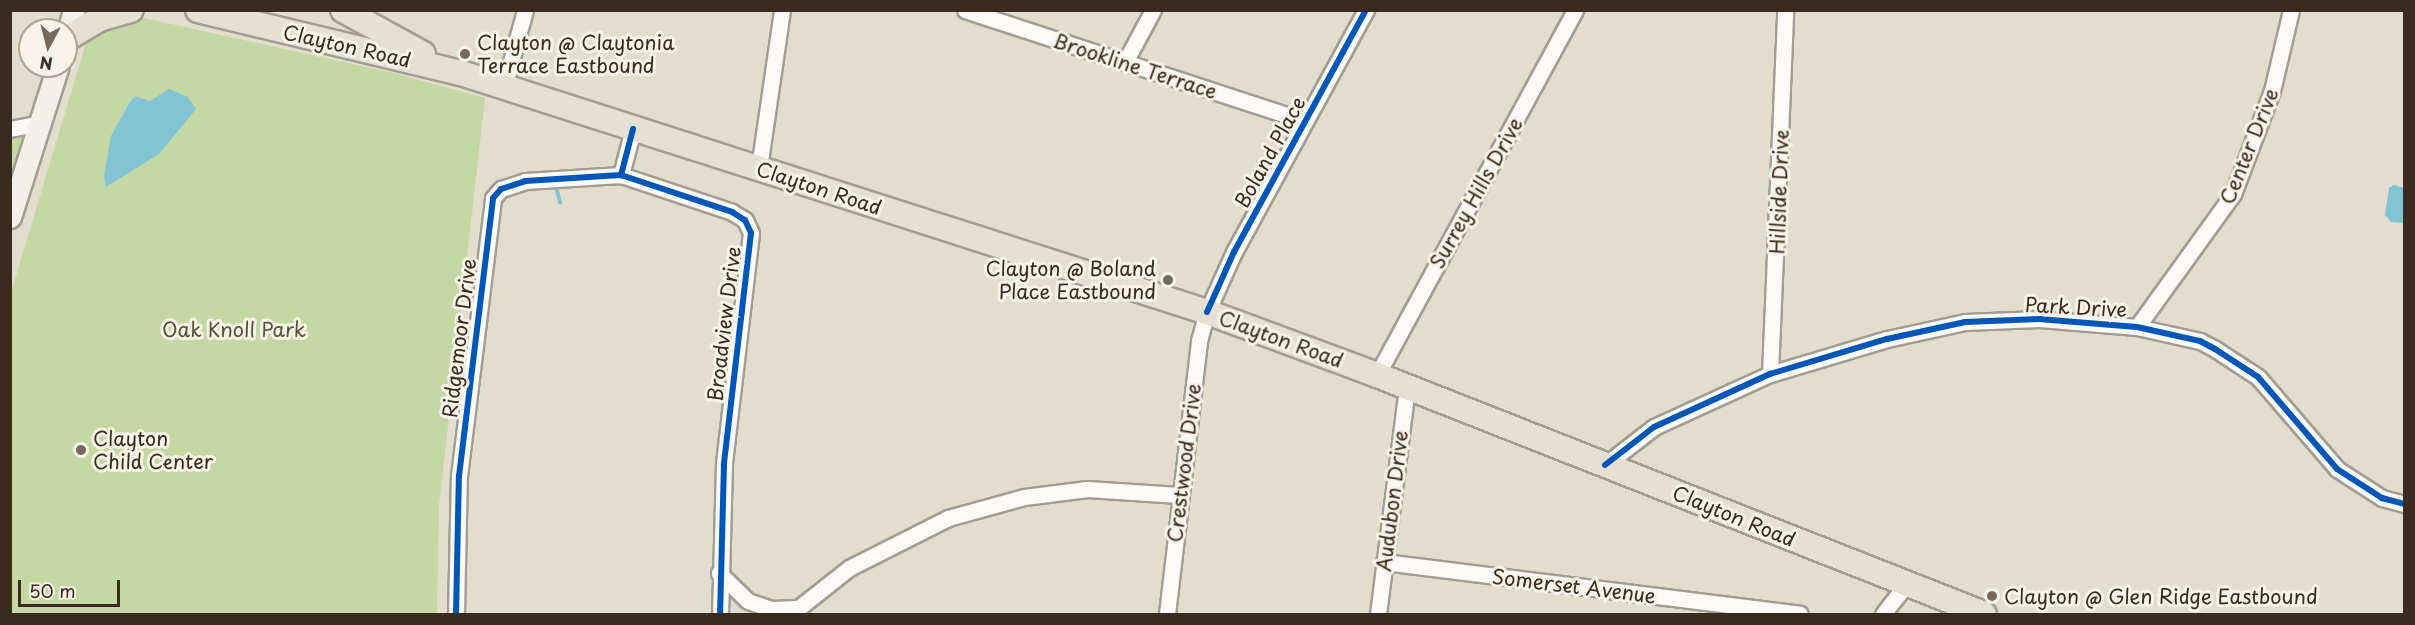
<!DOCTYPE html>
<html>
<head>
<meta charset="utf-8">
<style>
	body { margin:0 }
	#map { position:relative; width:2415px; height:625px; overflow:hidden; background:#e2ddcc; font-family:"Playpen Sans",sans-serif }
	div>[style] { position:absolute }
	.green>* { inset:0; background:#c3d8a2 }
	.water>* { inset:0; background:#82c4d4 }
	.stream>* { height:4px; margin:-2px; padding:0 2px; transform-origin:2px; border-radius:2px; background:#82c4d4 }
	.roads { filter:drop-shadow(2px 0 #a29d92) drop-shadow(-2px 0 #a29d92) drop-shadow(0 2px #a29d92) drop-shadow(0 -2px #a29d92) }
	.street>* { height:15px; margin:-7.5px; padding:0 7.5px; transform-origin:7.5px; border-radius:7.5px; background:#fbfaf7 }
	.secondary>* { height:21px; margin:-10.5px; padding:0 10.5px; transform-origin:10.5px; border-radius:10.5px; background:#f3f0e9 }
	.primary>* { height:24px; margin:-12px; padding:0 12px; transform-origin:12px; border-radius:12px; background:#e6e0d4 }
	.cycleway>* { height:6px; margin:-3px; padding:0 3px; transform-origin:3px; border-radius:3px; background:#0057b8 }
	.dots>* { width:16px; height:16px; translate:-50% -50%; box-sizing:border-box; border:3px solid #f7f3e8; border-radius:50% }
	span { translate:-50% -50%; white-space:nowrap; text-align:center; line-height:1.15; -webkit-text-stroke:6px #f7f3e8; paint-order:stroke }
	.poi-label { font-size:20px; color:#3b2a1e }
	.left { translate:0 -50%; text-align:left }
	.right { translate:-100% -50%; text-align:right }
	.street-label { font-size:20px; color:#3b2a1e }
	.park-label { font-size:20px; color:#565436 }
	.frame { position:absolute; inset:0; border:12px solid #3b2a1e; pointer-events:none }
	.north { position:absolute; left:18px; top:18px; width:60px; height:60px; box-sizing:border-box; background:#f7f3e8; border:2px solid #aca397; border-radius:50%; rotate:187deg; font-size:16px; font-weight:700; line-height:24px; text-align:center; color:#3b2a1e }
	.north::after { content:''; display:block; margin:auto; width:21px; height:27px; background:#75695b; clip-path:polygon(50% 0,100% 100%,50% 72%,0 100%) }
	.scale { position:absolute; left:18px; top:580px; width:102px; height:27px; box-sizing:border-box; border:3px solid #3b2a1e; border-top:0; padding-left:8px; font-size:18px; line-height:21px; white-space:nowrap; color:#3b2a1e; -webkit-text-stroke:4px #f7f3e8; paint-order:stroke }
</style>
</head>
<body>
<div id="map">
	<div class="green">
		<i style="clip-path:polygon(140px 17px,393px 73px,485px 98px,439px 506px,437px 614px,11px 614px,11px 293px,89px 33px)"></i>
		<i style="clip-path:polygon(42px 123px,11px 217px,11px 129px)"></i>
	</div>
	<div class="water">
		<i style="clip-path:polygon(169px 89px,188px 97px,196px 109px,159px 154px,106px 187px,104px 178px,111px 136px,130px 102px,135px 96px,150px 101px)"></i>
		<i style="clip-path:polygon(2394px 185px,2404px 188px,2404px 223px,2391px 222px,2385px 215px,2389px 188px)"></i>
	</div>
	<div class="stream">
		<i style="left:556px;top:187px;width:16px;rotate:75deg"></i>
	</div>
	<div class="roads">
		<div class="street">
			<i style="left:965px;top:10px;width:358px;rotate:18.1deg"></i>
			<i style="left:1125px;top:62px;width:59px;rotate:-61.7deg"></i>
			<i style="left:504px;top:87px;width:80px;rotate:-74.7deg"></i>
			<i style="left:10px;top:129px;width:33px;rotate:-11deg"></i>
			<i style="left:633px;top:129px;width:48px;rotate:104.6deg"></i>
			<i style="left:621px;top:175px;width:117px;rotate:18.4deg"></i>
			<i style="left:732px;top:212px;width:15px;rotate:32deg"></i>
			<i style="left:745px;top:220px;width:14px;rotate:65deg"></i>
			<i style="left:751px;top:233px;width:233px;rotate:96.7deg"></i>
			<i style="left:724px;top:464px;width:150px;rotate:91.5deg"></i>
			<i style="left:759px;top:168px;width:160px;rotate:-81.7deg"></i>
			<i style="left:2137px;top:327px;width:164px;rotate:-54.2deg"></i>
			<i style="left:2233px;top:194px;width:110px;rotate:-69.3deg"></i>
			<i style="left:2272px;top:91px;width:83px;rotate:-76.8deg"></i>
			<i style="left:1770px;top:374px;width:364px;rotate:-87.6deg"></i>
			<i style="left:1377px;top:375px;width:415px;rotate:-61.5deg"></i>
			<i style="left:1605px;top:465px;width:62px;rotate:-37.8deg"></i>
			<i style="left:1654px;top:427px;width:128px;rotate:-24.6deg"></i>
			<i style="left:1770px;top:374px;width:122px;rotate:-16.7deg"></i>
			<i style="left:1887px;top:339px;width:80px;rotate:-12.3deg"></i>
			<i style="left:1965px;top:322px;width:74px;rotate:-2.3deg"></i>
			<i style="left:2039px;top:319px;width:98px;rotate:4.7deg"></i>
			<i style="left:2137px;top:327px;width:65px;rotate:12.5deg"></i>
			<i style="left:2200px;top:341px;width:17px;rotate:28deg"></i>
			<i style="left:2215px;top:349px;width:51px;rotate:33.1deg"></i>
			<i style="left:2258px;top:377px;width:121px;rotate:49.3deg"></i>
			<i style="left:2337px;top:469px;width:54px;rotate:32.8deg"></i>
			<i style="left:2382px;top:498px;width:23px;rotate:15deg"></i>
			<i style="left:1384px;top:562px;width:419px;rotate:7.1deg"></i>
			<i style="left:719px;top:573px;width:40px;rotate:44deg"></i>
			<i style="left:748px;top:601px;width:24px;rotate:19deg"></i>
			<i style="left:771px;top:609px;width:27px;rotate:-2deg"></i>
			<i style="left:456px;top:614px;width:138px;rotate:-88.8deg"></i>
			<i style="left:459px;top:476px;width:280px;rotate:-83deg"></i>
			<i style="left:493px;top:198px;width:12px;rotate:-48deg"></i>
			<i style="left:501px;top:189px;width:25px;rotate:-18deg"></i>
			<i style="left:525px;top:181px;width:96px;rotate:-3.6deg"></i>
			<i style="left:791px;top:614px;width:74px;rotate:-38.4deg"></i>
			<i style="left:849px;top:568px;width:111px;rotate:-26.8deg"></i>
			<i style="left:948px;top:518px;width:79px;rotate:-15.4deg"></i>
			<i style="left:1024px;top:497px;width:64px;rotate:-7.2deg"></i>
			<i style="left:1087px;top:489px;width:92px;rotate:3.7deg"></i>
			<i style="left:1167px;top:614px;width:275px;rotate:-83.3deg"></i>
			<i style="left:1199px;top:341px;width:30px;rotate:-75deg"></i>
			<i style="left:1207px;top:312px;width:66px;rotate:-65.8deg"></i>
			<i style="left:1234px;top:252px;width:276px;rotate:-61.4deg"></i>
			<i style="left:1378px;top:614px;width:229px;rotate:-82.7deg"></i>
			<i style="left:1883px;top:614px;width:37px;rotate:-52deg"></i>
		</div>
		<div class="secondary">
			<i style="left:66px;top:41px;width:32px;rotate:-76deg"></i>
			<i style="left:10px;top:217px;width:158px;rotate:-72.4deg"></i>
		</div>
		<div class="primary">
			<i style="left:198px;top:10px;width:270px;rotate:13.5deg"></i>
			<i style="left:461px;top:73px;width:783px;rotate:17.76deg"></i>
			<i style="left:1207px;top:312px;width:181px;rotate:20.3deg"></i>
			<i style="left:1377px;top:375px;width:652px;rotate:21.49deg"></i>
			<i style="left:343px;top:10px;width:91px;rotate:28.8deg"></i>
			<i style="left:66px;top:39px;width:39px;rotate:-31deg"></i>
			<i style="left:99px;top:19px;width:33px;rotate:-16deg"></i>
		</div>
	</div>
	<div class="cycleway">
		<i style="left:633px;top:129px;width:48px;rotate:104.6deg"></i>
		<i style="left:621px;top:175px;width:117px;rotate:18.4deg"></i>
		<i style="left:732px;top:212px;width:15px;rotate:32deg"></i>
		<i style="left:745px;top:220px;width:14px;rotate:65deg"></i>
		<i style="left:751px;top:233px;width:233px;rotate:96.7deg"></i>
		<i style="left:724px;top:464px;width:150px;rotate:91.5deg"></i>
		<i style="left:1207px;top:312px;width:66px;rotate:-65.8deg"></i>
		<i style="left:1234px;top:252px;width:276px;rotate:-61.4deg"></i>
		<i style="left:1605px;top:465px;width:62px;rotate:-37.8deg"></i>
		<i style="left:1654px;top:427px;width:128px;rotate:-24.6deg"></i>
		<i style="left:1770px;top:374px;width:122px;rotate:-16.7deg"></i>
		<i style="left:1887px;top:339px;width:80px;rotate:-12.3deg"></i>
		<i style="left:1965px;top:322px;width:74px;rotate:-2.3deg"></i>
		<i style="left:2039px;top:319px;width:98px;rotate:4.7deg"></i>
		<i style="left:2137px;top:327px;width:65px;rotate:12.5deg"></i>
		<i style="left:2200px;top:341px;width:17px;rotate:28deg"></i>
		<i style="left:2215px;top:349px;width:51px;rotate:33.1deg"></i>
		<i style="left:2258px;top:377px;width:121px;rotate:49.3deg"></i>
		<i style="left:2337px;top:469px;width:54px;rotate:32.8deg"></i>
		<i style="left:2382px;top:498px;width:23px;rotate:15deg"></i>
		<i style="left:456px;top:614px;width:138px;rotate:-88.8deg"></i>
		<i style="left:459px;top:476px;width:280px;rotate:-83deg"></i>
		<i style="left:493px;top:198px;width:12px;rotate:-48deg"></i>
		<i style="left:501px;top:189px;width:25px;rotate:-18deg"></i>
		<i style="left:525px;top:181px;width:96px;rotate:-3.6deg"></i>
	</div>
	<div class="dots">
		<i style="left:465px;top:54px;background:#75695b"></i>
		<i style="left:1168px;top:280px;background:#75695b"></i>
		<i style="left:81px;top:450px;background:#75695b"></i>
		<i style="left:1992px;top:596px;background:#75695b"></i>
	</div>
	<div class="poi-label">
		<span class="left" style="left:477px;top:54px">Clayton @ Claytonia<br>Terrace Eastbound</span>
		<span class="right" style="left:1156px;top:280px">Clayton @ Boland<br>Place Eastbound</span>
		<span class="left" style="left:93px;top:450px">Clayton<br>Child Center</span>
		<span class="left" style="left:2004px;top:596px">Clayton @ Glen Ridge Eastbound</span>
	</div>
	<div class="street-label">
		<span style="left:347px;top:46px;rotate:13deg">Clayton Road</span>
		<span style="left:1135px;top:66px;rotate:18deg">Brookline Terrace</span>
		<span style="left:2249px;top:146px;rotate:-68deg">Center Drive</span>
		<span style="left:1270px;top:152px;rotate:-61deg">Boland Place</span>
		<span style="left:819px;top:188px;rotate:18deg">Clayton Road</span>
		<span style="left:1779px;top:192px;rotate:-88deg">Hillside Drive</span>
		<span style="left:1476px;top:193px;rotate:-61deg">Surrey Hills Drive</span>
		<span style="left:2076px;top:307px;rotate:3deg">Park Drive</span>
		<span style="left:724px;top:324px;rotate:-83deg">Broadview Drive</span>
		<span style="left:459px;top:338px;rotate:-83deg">Ridgemoor Drive</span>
		<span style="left:1281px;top:339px;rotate:20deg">Clayton Road</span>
		<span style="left:1184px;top:463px;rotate:-83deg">Crestwood Drive</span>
		<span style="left:1392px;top:501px;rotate:-83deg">Audubon Drive</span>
		<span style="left:1734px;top:516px;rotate:22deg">Clayton Road</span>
		<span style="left:1574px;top:586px;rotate:7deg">Somerset Avenue</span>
	</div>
	<div class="park-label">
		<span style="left:234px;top:329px">Oak Knoll Park</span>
	</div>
	<div class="frame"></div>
	<div class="north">N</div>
	<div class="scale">50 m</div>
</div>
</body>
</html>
